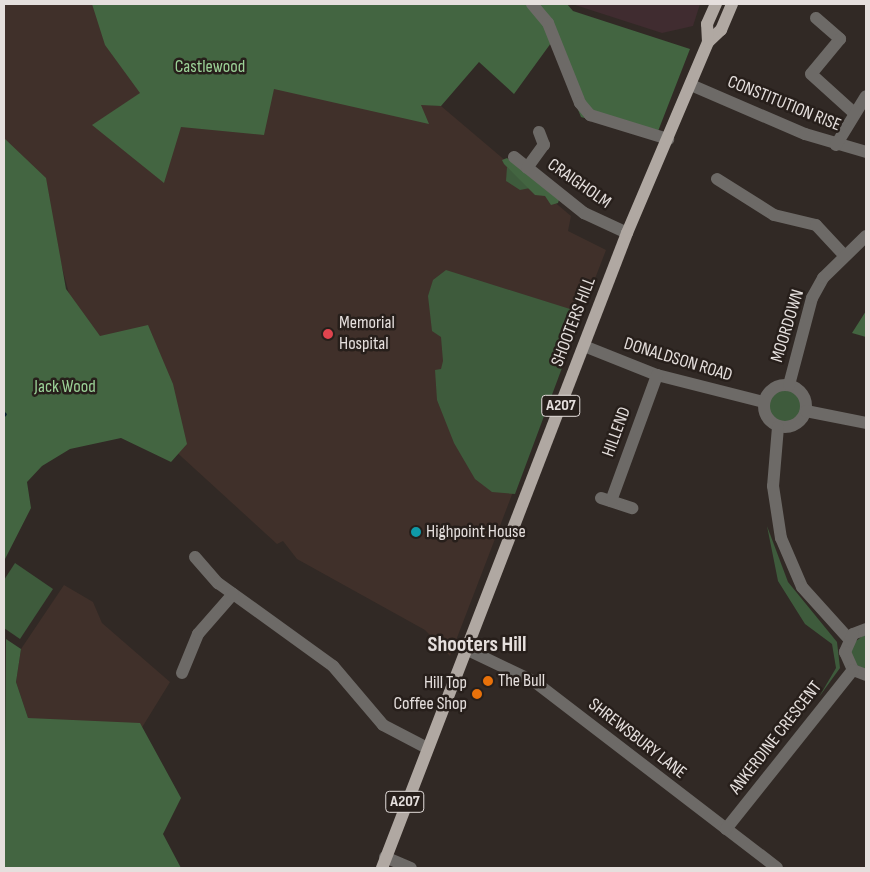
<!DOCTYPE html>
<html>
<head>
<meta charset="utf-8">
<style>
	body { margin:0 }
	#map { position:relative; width:870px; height:872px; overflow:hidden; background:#312925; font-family:"Sofia Sans Condensed",sans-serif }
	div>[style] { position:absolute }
	.built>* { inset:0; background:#40302a }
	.education>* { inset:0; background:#402c30 }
	.green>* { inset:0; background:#3e5b3c }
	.round { border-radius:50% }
	.forest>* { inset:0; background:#436541 }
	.stream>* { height:4px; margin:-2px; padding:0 2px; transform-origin:2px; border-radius:2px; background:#041e2b }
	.minor>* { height:12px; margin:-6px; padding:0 6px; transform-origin:6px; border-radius:6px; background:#6d6a67 }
	.minor>.ring { margin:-6px; padding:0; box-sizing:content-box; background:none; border:12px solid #6d6a67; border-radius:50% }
	.major>* { height:12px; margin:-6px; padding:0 6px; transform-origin:6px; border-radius:6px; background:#b0a8a2 }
	.dots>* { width:14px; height:14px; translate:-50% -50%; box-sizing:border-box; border:2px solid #271f1b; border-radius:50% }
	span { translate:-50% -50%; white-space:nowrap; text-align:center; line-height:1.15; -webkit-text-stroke:5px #271f1b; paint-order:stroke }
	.shield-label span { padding:1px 4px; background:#271f1b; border:1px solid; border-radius:4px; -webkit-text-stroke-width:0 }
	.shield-label { font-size:16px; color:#e5dfdd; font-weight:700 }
	.park-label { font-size:18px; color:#9bd197 }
	.street-label { font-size:18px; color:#e5dfdd }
	.poi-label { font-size:18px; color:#e5dfdd }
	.left { translate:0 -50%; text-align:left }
	.right { translate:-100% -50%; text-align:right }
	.district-label { font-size:22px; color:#e5dfdd; font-weight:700 }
	.frame { position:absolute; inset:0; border:5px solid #e5dfdd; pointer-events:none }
</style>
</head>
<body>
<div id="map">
	<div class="built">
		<i style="clip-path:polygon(4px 4px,418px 4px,421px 104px,441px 106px,571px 216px,568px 231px,606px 250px,450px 656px,425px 630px,297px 559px,283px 541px,277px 544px,90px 373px,49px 218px,4px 138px)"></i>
		<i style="clip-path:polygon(64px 585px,93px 602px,102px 623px,170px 682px,138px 734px,28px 718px,16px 682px,21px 649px)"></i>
	</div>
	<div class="education">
		<i style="clip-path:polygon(572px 4px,700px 4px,693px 26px,662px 33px)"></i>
	</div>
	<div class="green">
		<i style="clip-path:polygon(507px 167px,528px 185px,530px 188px,520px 190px,506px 181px)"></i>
		<i style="clip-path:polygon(446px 270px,570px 309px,577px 316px,578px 325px,515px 494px,492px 492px,475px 479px,454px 443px,437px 400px,435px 370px,441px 369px,443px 361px,441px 337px,432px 331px,428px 296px,433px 280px)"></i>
		<i class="round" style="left:767px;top:389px;width:34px;height:34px"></i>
		<i style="clip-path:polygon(767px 526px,788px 582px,837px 642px,840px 668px,819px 697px,836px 668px,832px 644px,805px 624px,778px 581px)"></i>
		<i style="clip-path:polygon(15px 563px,53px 589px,20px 639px,4px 628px,4px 580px)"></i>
		<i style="clip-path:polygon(866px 633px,866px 670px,853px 663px,850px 646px)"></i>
	</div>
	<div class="forest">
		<i style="clip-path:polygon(92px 4px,567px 4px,573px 11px,690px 49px,655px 139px,581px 117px,551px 43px,514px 94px,479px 62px,441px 106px,421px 105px,429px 124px,274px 89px,264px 135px,181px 127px,164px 183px,92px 125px,140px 93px,105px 45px)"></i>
		<i style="clip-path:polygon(4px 138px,46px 178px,66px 289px,100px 336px,148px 325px,173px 384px,187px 444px,171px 462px,121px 438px,70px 449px,42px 466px,27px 482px,31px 508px,4px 561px)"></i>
		<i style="clip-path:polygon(507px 158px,559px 200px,558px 203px,551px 205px,545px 196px,535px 195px,504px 164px,502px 160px)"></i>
		<i style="clip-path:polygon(866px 311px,866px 337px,852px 333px)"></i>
		<i style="clip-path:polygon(6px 639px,21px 649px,16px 682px,28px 718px,140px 723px,181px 798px,163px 834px,181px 868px,4px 868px)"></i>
	</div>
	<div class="stream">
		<i style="left:4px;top:415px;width:1px;rotate:-45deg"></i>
	</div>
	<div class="minor">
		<i style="left:532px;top:4px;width:25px;rotate:50deg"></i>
		<i style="left:548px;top:23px;width:86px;rotate:68.2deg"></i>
		<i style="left:580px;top:103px;width:16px;rotate:50deg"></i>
		<i style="left:590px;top:115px;width:82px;rotate:17.1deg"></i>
		<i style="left:816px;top:18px;width:32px;rotate:41deg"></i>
		<i style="left:840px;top:39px;width:45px;rotate:129.6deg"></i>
		<i style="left:811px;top:74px;width:57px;rotate:42.1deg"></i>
		<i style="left:691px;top:85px;width:124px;rotate:23.3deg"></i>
		<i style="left:805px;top:134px;width:64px;rotate:16.4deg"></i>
		<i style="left:836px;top:145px;width:57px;rotate:-58.5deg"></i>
		<i style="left:514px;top:157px;width:90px;rotate:38.7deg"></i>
		<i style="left:584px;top:213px;width:47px;rotate:24.9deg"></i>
		<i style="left:527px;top:168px;width:29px;rotate:-54deg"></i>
		<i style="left:544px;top:145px;width:14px;rotate:-111deg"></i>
		<i style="left:717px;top:179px;width:67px;rotate:32.3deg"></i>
		<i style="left:774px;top:215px;width:43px;rotate:13.4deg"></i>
		<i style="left:816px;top:225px;width:41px;rotate:47deg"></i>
		<i style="left:584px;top:346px;width:79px;rotate:21.7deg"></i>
		<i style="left:657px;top:375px;width:110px;rotate:14.2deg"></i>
		<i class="ring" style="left:764px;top:385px;width:30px;height:30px"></i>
		<i style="left:789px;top:385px;width:90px;rotate:-75.2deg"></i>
		<i style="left:812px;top:298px;width:23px;rotate:-61deg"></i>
		<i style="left:823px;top:278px;width:60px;rotate:-44.3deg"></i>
		<i style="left:806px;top:411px;width:61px;rotate:11.3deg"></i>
		<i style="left:778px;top:427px;width:59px;rotate:94.8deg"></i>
		<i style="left:773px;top:486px;width:53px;rotate:81.3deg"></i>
		<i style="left:781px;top:538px;width:53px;rotate:66.8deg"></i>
		<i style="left:802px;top:587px;width:70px;rotate:47.9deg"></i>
		<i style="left:601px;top:498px;width:33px;rotate:18deg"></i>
		<i style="left:611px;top:501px;width:134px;rotate:-69.9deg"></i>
		<i style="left:195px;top:557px;width:35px;rotate:49deg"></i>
		<i style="left:218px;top:583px;width:142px;rotate:35.8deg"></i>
		<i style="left:333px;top:666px;width:77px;rotate:49.7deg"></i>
		<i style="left:383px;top:725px;width:50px;rotate:27.6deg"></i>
		<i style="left:866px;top:629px;width:14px;rotate:159deg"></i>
		<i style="left:853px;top:634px;width:20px;rotate:114deg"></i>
		<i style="left:845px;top:652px;width:20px;rotate:66deg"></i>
		<i style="left:853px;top:670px;width:14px;rotate:21deg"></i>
		<i style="left:468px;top:650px;width:74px;rotate:25.5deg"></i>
		<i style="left:535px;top:682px;width:305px;rotate:37.5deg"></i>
		<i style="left:182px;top:673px;width:42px;rotate:-67.7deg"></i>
		<i style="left:198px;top:634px;width:53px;rotate:-48.8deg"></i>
		<i style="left:726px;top:829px;width:203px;rotate:-51.4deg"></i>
		<i style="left:385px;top:857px;width:28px;rotate:23deg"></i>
	</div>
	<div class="major">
		<i style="left:708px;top:42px;width:18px;rotate:-43deg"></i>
		<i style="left:721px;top:30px;width:28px;rotate:-67deg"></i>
		<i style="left:382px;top:868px;width:681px;rotate:-68.9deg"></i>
		<i style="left:627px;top:233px;width:207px;rotate:-67deg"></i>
		<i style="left:708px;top:42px;width:18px;rotate:-93deg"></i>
		<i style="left:707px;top:24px;width:22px;rotate:-66deg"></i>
	</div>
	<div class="dots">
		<i style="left:328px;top:334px;background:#e0444e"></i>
		<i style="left:416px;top:532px;background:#0f9aa8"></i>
		<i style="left:488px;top:681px;background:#e8710a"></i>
		<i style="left:477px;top:694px;background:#e8710a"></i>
	</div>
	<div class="shield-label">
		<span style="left:561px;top:406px">A207</span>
		<span style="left:405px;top:802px">A207</span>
	</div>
	<div class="park-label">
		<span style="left:210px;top:67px">Castlewood</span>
		<span style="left:65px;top:387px">Jack Wood</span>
	</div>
	<div class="street-label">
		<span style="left:784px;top:104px;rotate:22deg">CONSTITUTION RISE</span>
		<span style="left:579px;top:184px;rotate:35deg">CRAIGHOLM</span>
		<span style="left:574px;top:322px;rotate:-69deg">SHOOTERS HILL</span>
		<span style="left:788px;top:326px;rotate:-73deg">MOORDOWN</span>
		<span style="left:678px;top:360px;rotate:17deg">DONALDSON ROAD</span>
		<span style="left:617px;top:432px;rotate:-70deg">HILLEND</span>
		<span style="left:776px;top:738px;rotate:-52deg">ANKERDINE CRESCENT</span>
		<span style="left:637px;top:739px;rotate:38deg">SHREWSBURY LANE</span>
	</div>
	<div class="poi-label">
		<span class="left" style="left:339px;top:334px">Memorial<br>Hospital</span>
		<span class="left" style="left:426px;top:532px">Highpoint House</span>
		<span class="left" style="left:498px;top:681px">The Bull</span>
		<span class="right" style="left:467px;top:694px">Hill Top<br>Coffee Shop</span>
	</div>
	<div class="district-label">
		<span style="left:477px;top:645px">Shooters Hill</span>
	</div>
	<div class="frame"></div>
</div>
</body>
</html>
